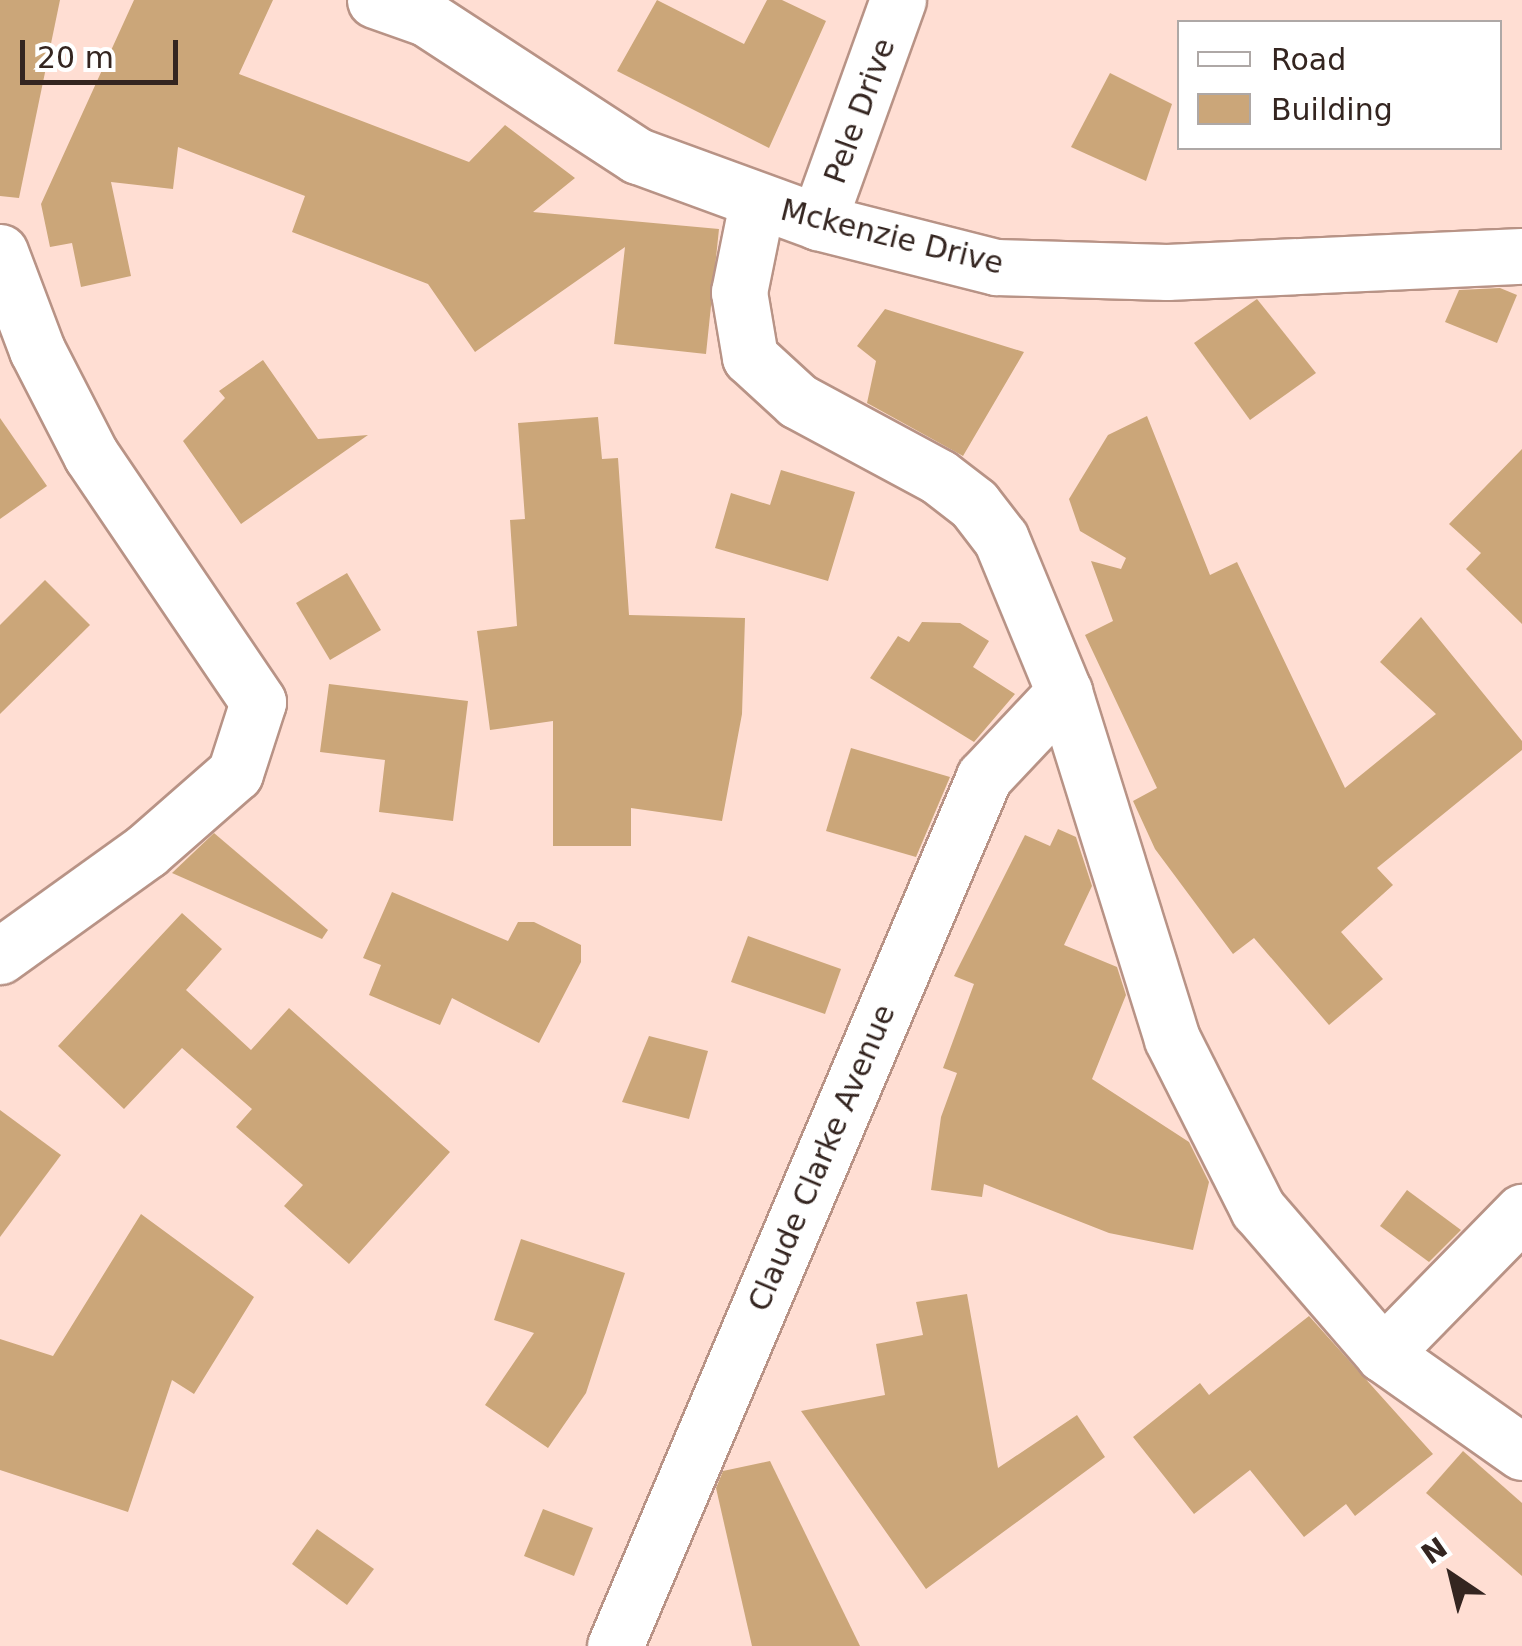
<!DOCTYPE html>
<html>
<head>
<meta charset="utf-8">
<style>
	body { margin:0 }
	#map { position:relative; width:1522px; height:1646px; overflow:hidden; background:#ffded3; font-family:"DejaVu Sans",sans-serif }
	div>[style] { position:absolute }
	.building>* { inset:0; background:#cba679 }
	.roads { filter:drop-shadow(2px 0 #b89386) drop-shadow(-2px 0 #b89386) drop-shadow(0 2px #b89386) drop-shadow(0 -2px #b89386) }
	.minor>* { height:55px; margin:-27.5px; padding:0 27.5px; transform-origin:27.5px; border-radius:27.5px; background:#fff }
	span { translate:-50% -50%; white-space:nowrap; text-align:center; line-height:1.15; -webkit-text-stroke:8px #fff; paint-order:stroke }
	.street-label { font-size:30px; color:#342520 }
	.legend { position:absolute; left:1177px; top:20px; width:325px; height:130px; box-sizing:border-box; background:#fff; border:2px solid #aea8a6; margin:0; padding:12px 18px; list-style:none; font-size:30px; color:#342520 }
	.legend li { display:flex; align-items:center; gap:20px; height:50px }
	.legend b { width:50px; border:2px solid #aea8a6 }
	.north { position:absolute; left:1402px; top:1526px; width:100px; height:100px; -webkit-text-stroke:8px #fff; paint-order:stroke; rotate:325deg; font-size:28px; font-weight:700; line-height:40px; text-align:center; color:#342520 }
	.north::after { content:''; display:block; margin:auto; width:35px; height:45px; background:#342520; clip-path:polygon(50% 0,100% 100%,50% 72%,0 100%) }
	.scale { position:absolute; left:20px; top:40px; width:158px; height:45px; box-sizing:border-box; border:5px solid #342520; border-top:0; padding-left:12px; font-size:30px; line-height:35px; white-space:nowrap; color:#342520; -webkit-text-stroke:8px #fff; paint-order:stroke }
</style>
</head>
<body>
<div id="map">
	<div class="building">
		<i style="clip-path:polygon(0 0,60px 0,19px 198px,0 196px)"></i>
		<i style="clip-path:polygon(134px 0,273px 0,239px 74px,469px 162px,505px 125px,575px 178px,533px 212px,719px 229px,706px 354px,614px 344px,625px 247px,475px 352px,428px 284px,292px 232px,305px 196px,178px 147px,173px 189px,111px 182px,131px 276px,81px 287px,72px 243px,50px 247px,41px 204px)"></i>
		<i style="clip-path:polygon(657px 0,744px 44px,767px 0,782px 0,826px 21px,769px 148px,617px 71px)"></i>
		<i style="clip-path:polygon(1110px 73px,1172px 104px,1146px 181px,1071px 147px)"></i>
		<i style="clip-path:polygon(1500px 288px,1517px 295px,1497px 343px,1445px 322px,1459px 290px)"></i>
		<i style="clip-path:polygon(1257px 299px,1316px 373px,1250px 420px,1194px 343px)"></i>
		<i style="clip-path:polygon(885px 309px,1024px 352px,963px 456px,867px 403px,876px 361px,857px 346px)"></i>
		<i style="clip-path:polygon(263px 360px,318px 439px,368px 435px,241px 524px,183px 441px,225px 398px,219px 391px)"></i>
		<i style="clip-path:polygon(1147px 416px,1210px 575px,1237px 562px,1345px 788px,1436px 714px,1380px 662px,1421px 617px,1522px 741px,1522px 750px,1377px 868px,1393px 885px,1341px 932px,1383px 979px,1329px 1025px,1254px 938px,1233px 954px,1155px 849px,1133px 801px,1157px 788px,1085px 635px,1113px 621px,1091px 561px,1121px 569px,1126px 558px,1080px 531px,1069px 499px,1108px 435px)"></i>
		<i style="clip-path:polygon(598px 417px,602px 459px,618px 458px,629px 615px,745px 618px,742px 714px,722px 821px,631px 808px,631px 846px,553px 846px,553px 721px,490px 730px,477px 631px,517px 626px,510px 520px,525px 519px,518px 423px)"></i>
		<i style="clip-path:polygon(0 418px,47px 486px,0 519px)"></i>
		<i style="clip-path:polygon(1522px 449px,1522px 624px,1466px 569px,1481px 553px,1449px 524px)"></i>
		<i style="clip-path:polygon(781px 470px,855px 492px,828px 581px,715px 548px,731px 493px,770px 505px)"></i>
		<i style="clip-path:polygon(347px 573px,381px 630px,330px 660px,296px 603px)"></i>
		<i style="clip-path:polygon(45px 580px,90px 625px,0 714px,0 625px)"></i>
		<i style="clip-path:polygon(922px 622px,960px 623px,989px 641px,973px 667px,1015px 694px,974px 742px,870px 678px,898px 636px,909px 642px)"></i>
		<i style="clip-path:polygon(329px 684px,468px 701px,453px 821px,379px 812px,385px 760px,320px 752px)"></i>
		<i style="clip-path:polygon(851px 748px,950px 777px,916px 857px,826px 831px)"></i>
		<i style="clip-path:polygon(1058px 829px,1076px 837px,1092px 886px,1064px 945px,1117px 967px,1126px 995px,1092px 1079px,1189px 1142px,1209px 1182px,1193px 1250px,1109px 1233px,984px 1184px,982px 1197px,931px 1190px,941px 1117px,957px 1073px,943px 1068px,974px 984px,954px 976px,1025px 835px,1050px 846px)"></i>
		<i style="clip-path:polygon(214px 833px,328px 930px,322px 939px,172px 873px)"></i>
		<i style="clip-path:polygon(392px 892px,508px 941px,518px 922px,534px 922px,581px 945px,581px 962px,539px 1043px,452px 998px,440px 1025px,369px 995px,381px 965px,363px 958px)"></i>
		<i style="clip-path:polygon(182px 913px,222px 949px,186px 990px,251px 1050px,289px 1008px,450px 1152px,349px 1264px,284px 1206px,303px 1185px,236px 1127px,252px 1109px,182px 1048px,124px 1109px,58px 1046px)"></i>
		<i style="clip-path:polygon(748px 936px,841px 969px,825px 1014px,731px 982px)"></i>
		<i style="clip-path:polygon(649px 1036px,708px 1051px,689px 1119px,622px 1102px)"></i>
		<i style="clip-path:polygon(0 1110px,61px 1155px,0 1237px)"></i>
		<i style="clip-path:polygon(1407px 1190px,1461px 1230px,1429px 1262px,1380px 1226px)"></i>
		<i style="clip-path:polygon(141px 1214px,254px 1297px,194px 1394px,172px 1380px,128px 1512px,0 1470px,0 1339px,53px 1356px)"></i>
		<i style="clip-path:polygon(521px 1239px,625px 1273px,586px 1393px,548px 1448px,485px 1405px,534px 1333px,494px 1320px)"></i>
		<i style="clip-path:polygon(967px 1294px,998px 1468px,1077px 1415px,1105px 1457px,926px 1589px,801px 1411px,885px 1395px,876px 1344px,923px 1335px,916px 1302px)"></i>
		<i style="clip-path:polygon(1309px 1316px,1433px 1454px,1355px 1516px,1346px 1504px,1304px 1537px,1250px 1470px,1194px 1514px,1133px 1437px,1200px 1383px,1209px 1395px)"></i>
		<i style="clip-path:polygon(1463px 1451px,1522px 1503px,1522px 1576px,1426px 1493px)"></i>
		<i style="clip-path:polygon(770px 1461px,860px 1646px,752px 1646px,716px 1488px,723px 1471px)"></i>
		<i style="clip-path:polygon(543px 1509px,593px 1528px,574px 1576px,524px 1556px)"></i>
		<i style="clip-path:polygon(317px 1529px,374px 1569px,347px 1605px,292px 1564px)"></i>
	</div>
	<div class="roads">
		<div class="minor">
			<i style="left:375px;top:0;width:54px;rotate:19.4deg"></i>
			<i style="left:426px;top:18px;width:253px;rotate:33.1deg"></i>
			<i style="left:638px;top:156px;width:192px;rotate:20.1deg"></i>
			<i style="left:818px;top:222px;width:184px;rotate:14.2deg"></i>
			<i style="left:996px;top:267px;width:171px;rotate:1.7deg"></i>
			<i style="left:1167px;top:272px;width:355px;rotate:-2.6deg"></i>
			<i style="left:757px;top:203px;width:91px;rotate:101.4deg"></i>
			<i style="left:739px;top:292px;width:66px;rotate:80.4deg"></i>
			<i style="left:750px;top:357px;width:65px;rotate:42.5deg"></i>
			<i style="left:798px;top:401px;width:160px;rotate:28.3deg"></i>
			<i style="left:939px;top:477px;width:44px;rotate:37.6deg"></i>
			<i style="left:974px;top:504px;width:44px;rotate:52.4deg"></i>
			<i style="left:1001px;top:539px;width:165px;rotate:67.6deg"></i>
			<i style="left:1064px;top:692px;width:363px;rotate:72.7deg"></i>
			<i style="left:1172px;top:1039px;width:191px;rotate:63.2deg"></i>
			<i style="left:1258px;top:1209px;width:191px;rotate:49.2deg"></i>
			<i style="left:1383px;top:1354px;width:170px;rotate:35.2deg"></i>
			<i style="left:818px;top:222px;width:236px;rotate:-70.2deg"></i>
			<i style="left:0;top:252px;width:105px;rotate:69.3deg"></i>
			<i style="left:37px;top:350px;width:118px;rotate:62.8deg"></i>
			<i style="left:91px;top:455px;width:298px;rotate:55.9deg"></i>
			<i style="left:258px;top:702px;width:75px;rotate:107.9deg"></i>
			<i style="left:235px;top:773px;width:118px;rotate:138.8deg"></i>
			<i style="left:146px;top:851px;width:180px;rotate:144.3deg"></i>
			<i style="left:1383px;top:1354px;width:199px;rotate:-45.6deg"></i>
			<i style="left:615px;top:1646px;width:944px;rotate:-66.99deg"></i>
			<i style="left:984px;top:777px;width:117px;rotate:-46.7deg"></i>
		</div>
	</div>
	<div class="street-label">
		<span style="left:860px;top:111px;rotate:-70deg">Pele Drive</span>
		<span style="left:892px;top:237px;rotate:14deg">Mckenzie Drive</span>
		<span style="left:822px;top:1158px;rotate:-67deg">Claude Clarke Avenue</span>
	</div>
	<ul class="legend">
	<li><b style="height:12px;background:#fff"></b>Road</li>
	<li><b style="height:28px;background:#cba679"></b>Building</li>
	</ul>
	<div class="north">N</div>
	<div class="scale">20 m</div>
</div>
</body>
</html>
